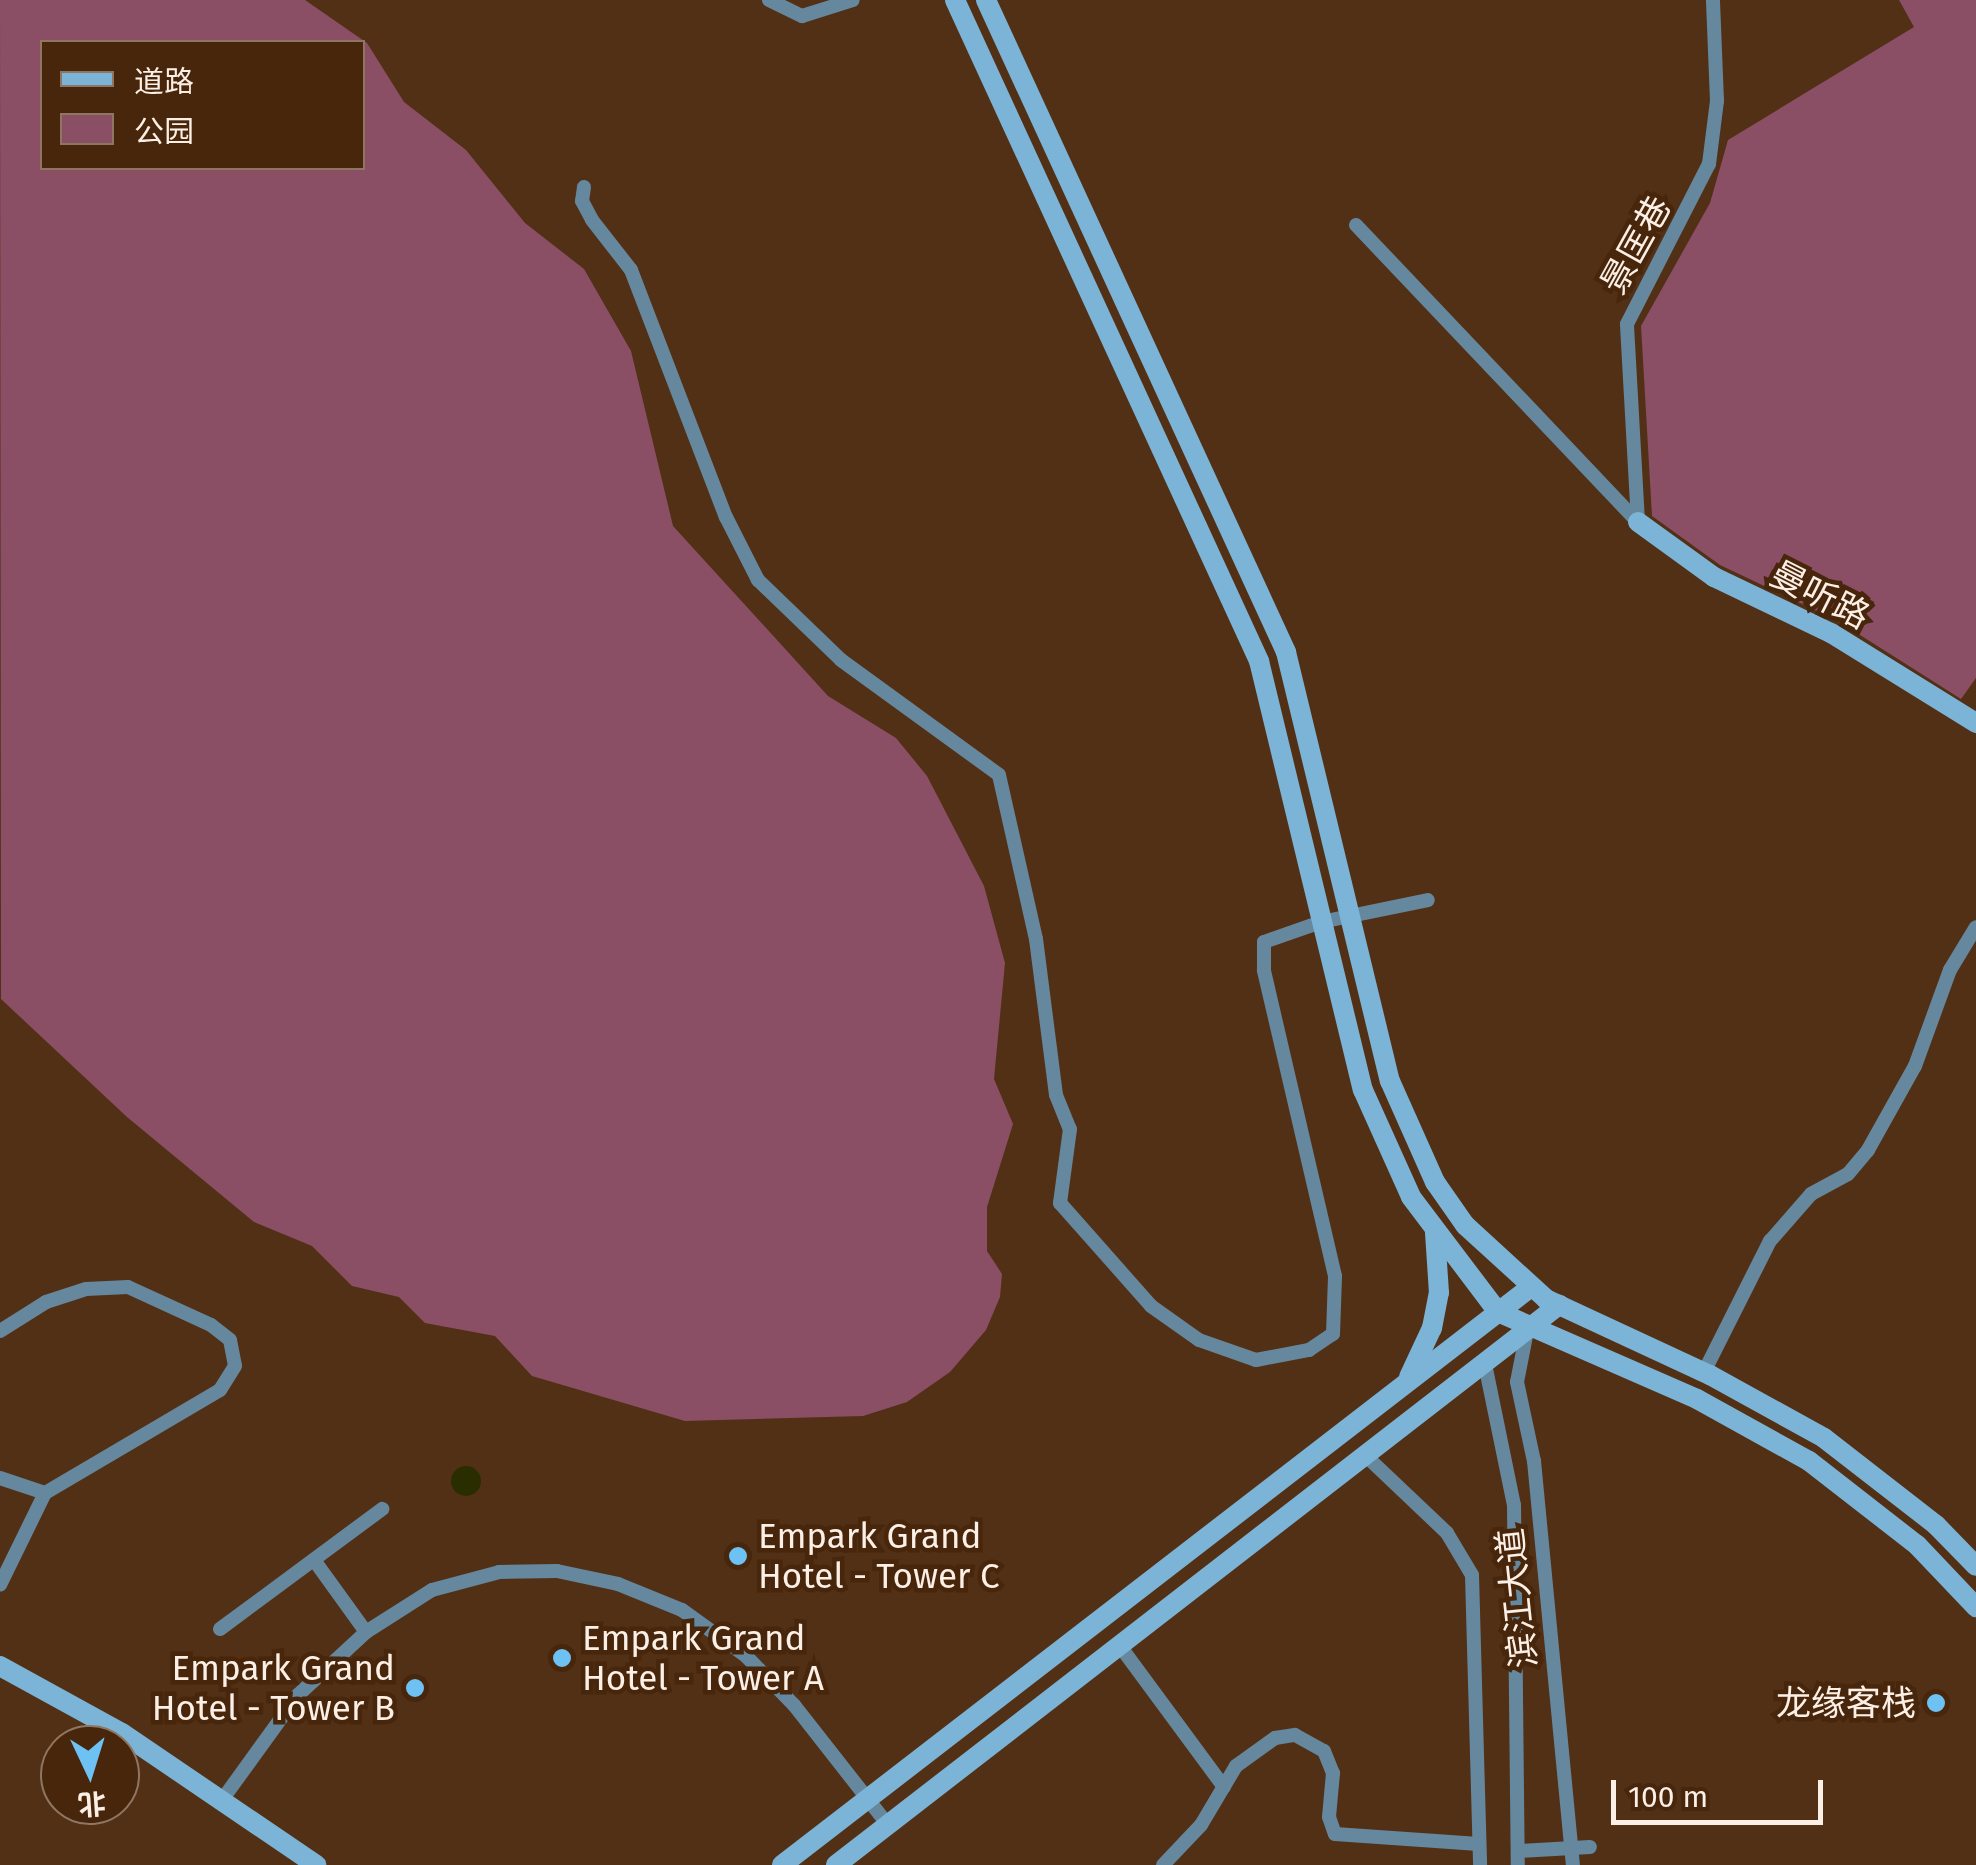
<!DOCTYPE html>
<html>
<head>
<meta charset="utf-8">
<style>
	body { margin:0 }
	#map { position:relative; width:1976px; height:1865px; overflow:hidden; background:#523016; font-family:"Fira Sans","Noto Sans SC",sans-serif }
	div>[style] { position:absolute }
	.green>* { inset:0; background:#8a4e65 }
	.water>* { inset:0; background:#292d00 }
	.round { border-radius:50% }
	.street>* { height:14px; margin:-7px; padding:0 7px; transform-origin:7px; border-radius:7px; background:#65889e }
	.secondary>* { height:20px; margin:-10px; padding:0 10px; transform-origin:10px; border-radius:10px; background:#7bb4d6 }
	.street-bridge>* { height:14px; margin:-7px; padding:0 7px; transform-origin:7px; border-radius:7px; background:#65889e }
	.dots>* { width:28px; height:28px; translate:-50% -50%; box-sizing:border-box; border:5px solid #47260b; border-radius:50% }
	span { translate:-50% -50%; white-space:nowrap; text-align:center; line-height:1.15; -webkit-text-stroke:9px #47260b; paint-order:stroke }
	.street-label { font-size:35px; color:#fcefe6 }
	.poi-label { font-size:35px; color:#fcefe6 }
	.left { translate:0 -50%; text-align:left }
	.right { translate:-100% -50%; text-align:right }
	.legend { position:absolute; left:40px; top:40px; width:325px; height:130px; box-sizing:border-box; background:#47260b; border:2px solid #8f7663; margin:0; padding:12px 18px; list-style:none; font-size:30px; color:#fcefe6 }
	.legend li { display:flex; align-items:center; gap:20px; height:50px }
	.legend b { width:50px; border:2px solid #8f7663 }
	.north { position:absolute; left:40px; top:1725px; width:100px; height:100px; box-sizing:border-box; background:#47260b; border:2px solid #8f7663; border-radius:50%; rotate:176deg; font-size:28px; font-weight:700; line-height:40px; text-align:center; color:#fcefe6 }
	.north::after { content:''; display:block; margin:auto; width:35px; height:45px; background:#6dc2f3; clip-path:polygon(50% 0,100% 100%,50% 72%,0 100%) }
	.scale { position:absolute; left:1611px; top:1780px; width:212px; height:45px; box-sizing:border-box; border:5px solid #fcefe6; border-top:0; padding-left:12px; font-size:30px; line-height:35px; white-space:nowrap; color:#fcefe6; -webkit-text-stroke:8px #47260b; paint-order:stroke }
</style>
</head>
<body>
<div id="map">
	<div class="green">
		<i style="clip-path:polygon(evenodd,0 0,305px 0,367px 43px,404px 102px,466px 150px,525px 223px,584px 269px,631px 351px,673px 526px,828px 696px,896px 738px,927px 776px,984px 886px,1005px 963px,994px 1079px,1013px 1124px,987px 1207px,987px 1251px,1002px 1274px,1000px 1297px,986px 1330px,950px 1372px,907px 1402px,863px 1416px,685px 1421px,532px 1376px,495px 1336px,425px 1323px,399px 1297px,352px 1286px,312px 1246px,254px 1222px,127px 1117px,1px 999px,0 0,42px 42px,362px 42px,362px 168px,42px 168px,42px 42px)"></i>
		<i style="clip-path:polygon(1899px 0,1976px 0,1976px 678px,1961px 699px,1838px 621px,1720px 565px,1652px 516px,1641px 326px,1710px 203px,1728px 140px,1914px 27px)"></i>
	</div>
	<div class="water">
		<i class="round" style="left:451px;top:1466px;width:30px;height:30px"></i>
	</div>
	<div class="street">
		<i style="left:769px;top:0;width:37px;rotate:26deg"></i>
		<i style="left:802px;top:16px;width:53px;rotate:-17.4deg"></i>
		<i style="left:584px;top:187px;width:14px;rotate:98deg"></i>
		<i style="left:582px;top:201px;width:21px;rotate:62deg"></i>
		<i style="left:592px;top:220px;width:63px;rotate:52deg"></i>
		<i style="left:631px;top:270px;width:265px;rotate:69deg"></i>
		<i style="left:726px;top:517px;width:71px;rotate:63.1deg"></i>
		<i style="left:758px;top:580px;width:115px;rotate:43.9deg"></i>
		<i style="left:841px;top:660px;width:195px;rotate:36deg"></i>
		<i style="left:999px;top:775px;width:168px;rotate:77.3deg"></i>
		<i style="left:1036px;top:939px;width:157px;rotate:82.7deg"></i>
		<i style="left:1056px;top:1095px;width:37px;rotate:68deg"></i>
		<i style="left:1070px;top:1129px;width:75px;rotate:97.7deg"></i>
		<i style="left:1060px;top:1203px;width:137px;rotate:48.5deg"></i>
		<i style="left:1151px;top:1306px;width:59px;rotate:35.3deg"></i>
		<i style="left:1199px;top:1340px;width:60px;rotate:19.3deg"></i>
		<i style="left:1256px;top:1360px;width:54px;rotate:-10.7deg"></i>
		<i style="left:1309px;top:1350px;width:29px;rotate:-34deg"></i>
		<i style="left:1333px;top:1334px;width:58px;rotate:-88deg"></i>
		<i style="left:1335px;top:1276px;width:314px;rotate:-103.1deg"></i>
		<i style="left:1264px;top:970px;width:28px;rotate:-90deg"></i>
		<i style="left:1264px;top:942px;width:60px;rotate:-19.3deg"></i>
		<i style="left:1321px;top:922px;width:109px;rotate:-11.6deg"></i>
		<i style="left:1356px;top:225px;width:410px;rotate:46.5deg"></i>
		<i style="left:1638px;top:522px;width:198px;rotate:-93.2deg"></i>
		<i style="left:1627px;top:324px;width:180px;rotate:-62.9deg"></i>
		<i style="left:1709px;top:164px;width:64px;rotate:-82.8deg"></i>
		<i style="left:1717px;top:101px;width:101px;rotate:-92.3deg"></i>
		<i style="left:0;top:1331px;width:54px;rotate:-32.2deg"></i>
		<i style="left:46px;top:1302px;width:42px;rotate:-18deg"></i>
		<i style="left:86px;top:1289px;width:42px;rotate:-2.7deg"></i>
		<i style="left:128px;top:1287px;width:91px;rotate:24.6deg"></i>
		<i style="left:211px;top:1325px;width:24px;rotate:38deg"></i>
		<i style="left:230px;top:1340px;width:26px;rotate:79deg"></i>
		<i style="left:235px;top:1366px;width:28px;rotate:122deg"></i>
		<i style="left:220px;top:1390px;width:203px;rotate:149.5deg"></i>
		<i style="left:45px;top:1493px;width:102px;rotate:116.1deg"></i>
		<i style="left:1527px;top:1331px;width:52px;rotate:101.1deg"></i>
		<i style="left:1517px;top:1382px;width:81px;rotate:77.9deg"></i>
		<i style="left:1534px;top:1461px;width:406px;rotate:84.5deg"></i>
		<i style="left:1485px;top:1364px;width:144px;rotate:78.4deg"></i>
		<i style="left:1514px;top:1505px;width:360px;rotate:89.4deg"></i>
		<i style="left:1704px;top:1372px;width:147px;rotate:-63.3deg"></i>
		<i style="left:1770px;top:1241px;width:62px;rotate:-48.9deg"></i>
		<i style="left:1811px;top:1194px;width:42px;rotate:-28.4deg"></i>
		<i style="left:1848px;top:1174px;width:31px;rotate:-50deg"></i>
		<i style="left:1868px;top:1150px;width:96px;rotate:-60.8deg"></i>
		<i style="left:1915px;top:1066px;width:102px;rotate:-70deg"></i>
		<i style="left:1950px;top:970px;width:50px;rotate:-58.8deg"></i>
		<i style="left:1366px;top:1456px;width:112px;rotate:43.5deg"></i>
		<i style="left:1447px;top:1533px;width:49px;rotate:59.2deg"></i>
		<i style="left:1472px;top:1575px;width:290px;rotate:88.4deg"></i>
		<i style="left:0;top:1478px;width:47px;rotate:18.4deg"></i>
		<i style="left:314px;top:1560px;width:89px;rotate:54.2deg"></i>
		<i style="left:220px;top:1629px;width:202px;rotate:-36.5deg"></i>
		<i style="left:1120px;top:1646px;width:175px;rotate:53.6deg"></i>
		<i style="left:222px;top:1800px;width:130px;rotate:-54.1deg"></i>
		<i style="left:298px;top:1695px;width:93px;rotate:-42.8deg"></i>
		<i style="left:366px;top:1632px;width:78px;rotate:-32.5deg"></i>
		<i style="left:432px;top:1590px;width:69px;rotate:-15deg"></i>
		<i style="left:499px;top:1572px;width:58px;rotate:-1deg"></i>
		<i style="left:557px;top:1571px;width:62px;rotate:12deg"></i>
		<i style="left:618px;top:1584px;width:69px;rotate:22.1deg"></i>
		<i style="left:682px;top:1610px;width:79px;rotate:35.7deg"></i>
		<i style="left:746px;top:1656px;width:69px;rotate:45.6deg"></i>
		<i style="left:794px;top:1705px;width:152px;rotate:51.9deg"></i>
		<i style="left:1163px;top:1865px;width:55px;rotate:-46.5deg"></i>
		<i style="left:1201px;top:1825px;width:69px;rotate:-59.3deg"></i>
		<i style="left:1236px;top:1766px;width:48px;rotate:-35.7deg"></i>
		<i style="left:1275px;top:1738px;width:20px;rotate:-9deg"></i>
		<i style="left:1295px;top:1735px;width:33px;rotate:29deg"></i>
		<i style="left:1324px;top:1751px;width:24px;rotate:68deg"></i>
		<i style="left:1333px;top:1773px;width:44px;rotate:95.2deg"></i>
		<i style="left:1329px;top:1817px;width:18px;rotate:71deg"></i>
		<i style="left:1335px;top:1834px;width:144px;rotate:4deg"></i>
	</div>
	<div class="secondary">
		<i style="left:955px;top:0;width:728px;rotate:65.3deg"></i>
		<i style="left:1259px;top:661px;width:441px;rotate:76.4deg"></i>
		<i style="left:1363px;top:1090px;width:117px;rotate:65.8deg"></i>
		<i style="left:1411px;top:1197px;width:144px;rotate:52.9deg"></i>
		<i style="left:1498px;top:1312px;width:217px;rotate:23.6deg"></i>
		<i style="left:1697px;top:1399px;width:128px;rotate:29deg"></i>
		<i style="left:1809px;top:1461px;width:137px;rotate:37.9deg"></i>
		<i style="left:1917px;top:1545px;width:86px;rotate:46.4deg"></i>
		<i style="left:986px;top:0;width:718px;rotate:65.29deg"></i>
		<i style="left:1286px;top:652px;width:441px;rotate:76.4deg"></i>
		<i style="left:1390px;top:1081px;width:111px;rotate:66deg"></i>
		<i style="left:1435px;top:1182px;width:52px;rotate:55.1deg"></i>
		<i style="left:1465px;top:1225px;width:110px;rotate:42.4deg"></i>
		<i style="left:1546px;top:1299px;width:181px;rotate:24.9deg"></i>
		<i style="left:1710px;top:1375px;width:130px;rotate:28.9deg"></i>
		<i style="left:1824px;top:1438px;width:142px;rotate:37.8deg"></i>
		<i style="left:1936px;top:1525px;width:57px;rotate:45.7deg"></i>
		<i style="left:1638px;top:522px;width:94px;rotate:35.9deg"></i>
		<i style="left:1714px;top:577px;width:130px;rotate:25.6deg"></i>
		<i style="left:1831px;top:633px;width:171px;rotate:31.8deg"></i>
		<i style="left:1409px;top:1377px;width:54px;rotate:-64.9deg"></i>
		<i style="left:1432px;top:1328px;width:36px;rotate:-79deg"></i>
		<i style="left:1439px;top:1293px;width:61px;rotate:-93.8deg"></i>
		<i style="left:0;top:1666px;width:139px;rotate:28.8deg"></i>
		<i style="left:122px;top:1733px;width:235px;rotate:34.2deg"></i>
		<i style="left:782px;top:1865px;width:946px;rotate:-37.66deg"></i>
		<i style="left:836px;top:1865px;width:915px;rotate:-37.76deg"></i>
	</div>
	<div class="street-bridge">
		<i style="left:1518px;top:1851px;width:72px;rotate:-3.2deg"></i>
	</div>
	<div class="dots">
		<i style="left:738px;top:1556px;background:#6dc2f3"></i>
		<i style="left:562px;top:1658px;background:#6dc2f3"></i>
		<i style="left:415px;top:1688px;background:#6dc2f3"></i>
		<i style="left:1936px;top:1703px;background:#6dc2f3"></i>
	</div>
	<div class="street-label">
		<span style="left:1636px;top:245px;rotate:-61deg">景匡巷</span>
		<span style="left:1820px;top:595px;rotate:27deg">曼听路</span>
		<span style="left:1517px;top:1598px;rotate:-96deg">滨江大道</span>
	</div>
	<div class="poi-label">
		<span class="left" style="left:758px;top:1556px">Empark Grand<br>Hotel - Tower C</span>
		<span class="left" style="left:582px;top:1658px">Empark Grand<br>Hotel - Tower A</span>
		<span class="right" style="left:395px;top:1688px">Empark Grand<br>Hotel - Tower B</span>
		<span class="right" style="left:1916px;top:1703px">龙缘客栈</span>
	</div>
	<ul class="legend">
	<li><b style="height:12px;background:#7bb4d6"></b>道路</li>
	<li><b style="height:28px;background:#8a4e65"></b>公园</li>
	</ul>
	<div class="north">北</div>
	<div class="scale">100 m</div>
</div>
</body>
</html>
